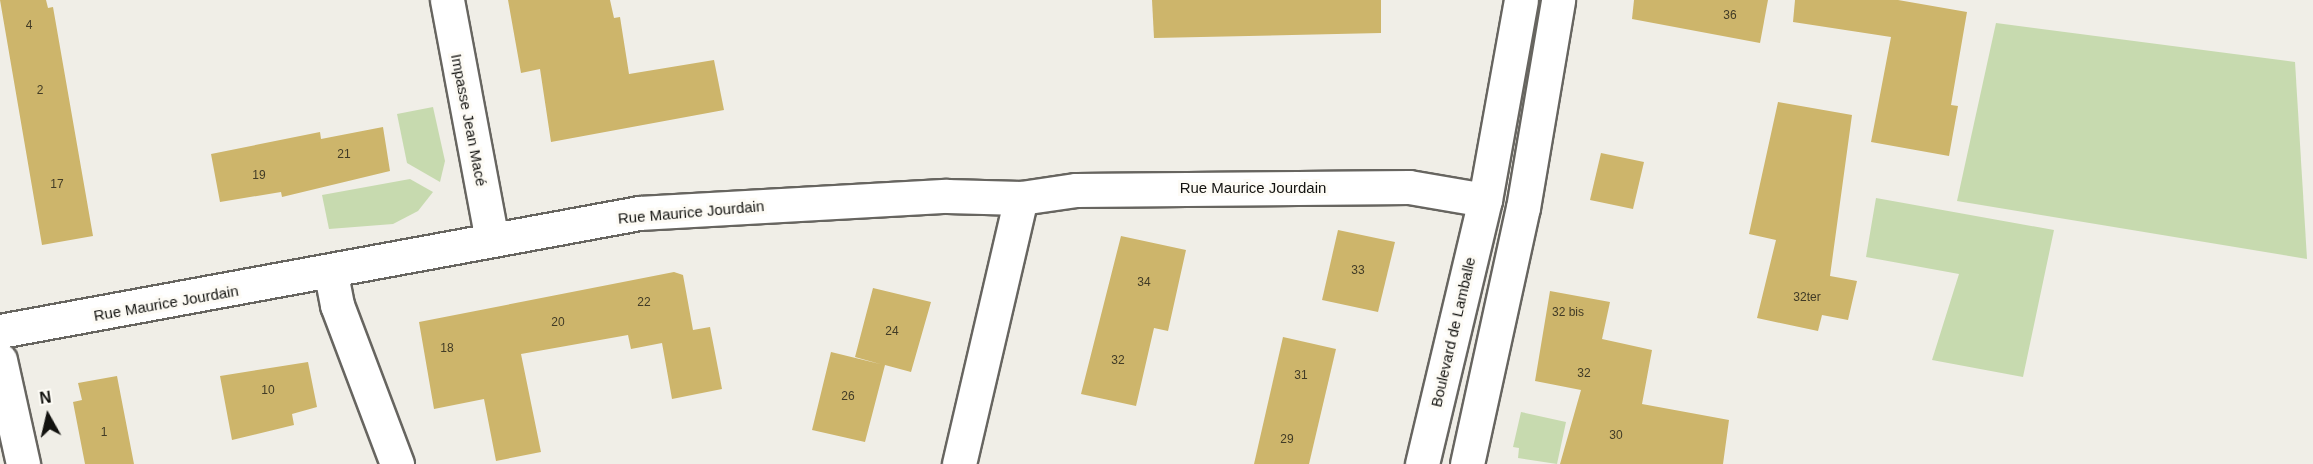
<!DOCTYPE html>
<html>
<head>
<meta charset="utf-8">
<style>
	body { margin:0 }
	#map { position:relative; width:2313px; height:464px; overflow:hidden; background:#f0eee7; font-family:Arial,sans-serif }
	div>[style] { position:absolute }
	.green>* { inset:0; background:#c7daaf }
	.building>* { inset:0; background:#cdb56b }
	.roads { filter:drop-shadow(2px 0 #676560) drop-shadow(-2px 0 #676560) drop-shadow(0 2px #676560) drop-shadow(0 -2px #676560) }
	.minor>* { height:33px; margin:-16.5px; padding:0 16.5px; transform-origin:16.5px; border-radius:16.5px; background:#fff }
	.tertiary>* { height:33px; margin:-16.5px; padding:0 16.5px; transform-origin:16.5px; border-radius:16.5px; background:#fff }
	span { translate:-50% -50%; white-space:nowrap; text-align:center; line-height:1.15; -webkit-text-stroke:6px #fdfbf5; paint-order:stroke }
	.number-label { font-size:12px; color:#413b26 }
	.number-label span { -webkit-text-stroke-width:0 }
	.street-label { font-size:15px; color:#12120f }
	.north { position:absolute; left:18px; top:386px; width:60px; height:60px; -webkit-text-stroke:4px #fdfbf5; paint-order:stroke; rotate:352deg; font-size:16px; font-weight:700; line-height:24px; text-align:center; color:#12120f }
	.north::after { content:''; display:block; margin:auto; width:21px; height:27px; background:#12120f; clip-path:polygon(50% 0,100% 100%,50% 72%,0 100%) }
</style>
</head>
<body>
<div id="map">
	<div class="green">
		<i style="clip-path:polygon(1996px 23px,2295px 62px,2307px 259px,1957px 201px)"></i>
		<i style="clip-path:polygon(433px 107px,445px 161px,440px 182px,407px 163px,397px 114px)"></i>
		<i style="clip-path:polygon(410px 179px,433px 192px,418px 211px,393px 224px,329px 229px,322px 195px)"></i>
		<i style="clip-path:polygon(1876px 198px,2054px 230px,2023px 377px,1932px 360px,1959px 274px,1866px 257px)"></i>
		<i style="clip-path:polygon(1521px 412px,1566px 422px,1557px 464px,1518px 458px,1519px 448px,1513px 447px)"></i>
	</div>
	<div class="building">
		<i style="clip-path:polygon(0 0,46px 0,48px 8px,53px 7px,93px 236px,42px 245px)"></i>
		<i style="clip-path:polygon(508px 0,610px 0,614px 18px,620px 17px,629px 74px,714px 60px,724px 110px,551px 142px,540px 69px,521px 73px)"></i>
		<i style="clip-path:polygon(1152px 0,1381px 0,1381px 33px,1154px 38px)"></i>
		<i style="clip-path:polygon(1634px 0,1768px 0,1760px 43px,1632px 19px)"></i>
		<i style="clip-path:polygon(1795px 0,1898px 0,1967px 12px,1951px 105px,1958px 106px,1949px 156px,1871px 142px,1891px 37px,1793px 22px)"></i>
		<i style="clip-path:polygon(1778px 102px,1852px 115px,1830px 276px,1857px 281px,1848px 320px,1822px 315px,1818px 331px,1757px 318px,1776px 240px,1749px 234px)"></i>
		<i style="clip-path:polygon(383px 127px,390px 171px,282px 197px,281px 192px,220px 202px,211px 154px,320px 132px,321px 139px)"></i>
		<i style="clip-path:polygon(1601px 153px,1644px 162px,1633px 209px,1590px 200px)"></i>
		<i style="clip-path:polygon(1338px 230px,1395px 242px,1378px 312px,1322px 300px)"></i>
		<i style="clip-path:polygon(1121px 236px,1186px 250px,1168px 331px,1154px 328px,1136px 406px,1081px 394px)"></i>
		<i style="clip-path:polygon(674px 272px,683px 275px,693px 330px,710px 327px,722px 389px,672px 399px,662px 343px,631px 349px,628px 335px,521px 354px,541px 452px,496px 461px,484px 399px,434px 409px,419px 322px)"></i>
		<i style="clip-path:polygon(873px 288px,931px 302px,911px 372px,885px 365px,865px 442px,812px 430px,831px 352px,880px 364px,855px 357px)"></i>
		<i style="clip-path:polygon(1550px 291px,1610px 302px,1602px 339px,1652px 350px,1642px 404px,1729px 420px,1723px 464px,1560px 464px,1581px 390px,1535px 381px)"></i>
		<i style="clip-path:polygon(1283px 337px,1336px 349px,1309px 464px,1254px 464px)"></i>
		<i style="clip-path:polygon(308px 362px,317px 407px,292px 414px,294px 425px,232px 440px,220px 376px)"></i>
		<i style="clip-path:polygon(117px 376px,134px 464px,85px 464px,73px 402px,82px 400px,78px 383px)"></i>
	</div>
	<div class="roads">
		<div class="minor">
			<i style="left:447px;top:0;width:244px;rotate:79.4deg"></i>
			<i style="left:331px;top:274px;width:32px;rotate:79deg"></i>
			<i style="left:337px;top:305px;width:170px;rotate:69.3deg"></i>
			<i style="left:0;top:331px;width:650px;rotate:-10.46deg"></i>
			<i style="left:639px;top:213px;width:308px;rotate:-3.2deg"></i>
			<i style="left:947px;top:196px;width:74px;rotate:1.5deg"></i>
			<i style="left:1021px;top:198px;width:56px;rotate:-8.3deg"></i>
			<i style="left:1076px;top:190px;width:333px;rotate:-0.5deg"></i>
			<i style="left:1409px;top:187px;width:77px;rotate:9.7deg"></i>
			<i style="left:0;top:360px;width:107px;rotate:77.5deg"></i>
			<i style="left:959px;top:464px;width:273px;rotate:-76.9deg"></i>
		</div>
		<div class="tertiary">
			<i style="left:1422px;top:464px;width:271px;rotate:-76.6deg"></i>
			<i style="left:1485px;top:200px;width:203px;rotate:-79.8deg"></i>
			<i style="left:1467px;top:464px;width:262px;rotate:-77.7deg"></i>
			<i style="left:1523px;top:208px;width:211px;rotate:-80.4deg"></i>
		</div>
	</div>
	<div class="number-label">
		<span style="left:1730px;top:16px">36</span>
		<span style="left:29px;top:26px">4</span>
		<span style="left:40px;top:91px">2</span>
		<span style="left:344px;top:155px">21</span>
		<span style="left:259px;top:176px">19</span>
		<span style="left:57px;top:185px">17</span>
		<span style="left:1358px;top:271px">33</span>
		<span style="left:1144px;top:283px">34</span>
		<span style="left:1807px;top:298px">32ter</span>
		<span style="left:644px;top:303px">22</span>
		<span style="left:1568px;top:313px">32 bis</span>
		<span style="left:558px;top:323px">20</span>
		<span style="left:892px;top:332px">24</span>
		<span style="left:447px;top:349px">18</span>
		<span style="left:1118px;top:361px">32</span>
		<span style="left:1584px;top:374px">32</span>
		<span style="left:1301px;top:376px">31</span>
		<span style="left:268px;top:391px">10</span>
		<span style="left:848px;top:397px">26</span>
		<span style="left:104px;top:433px">1</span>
		<span style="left:1616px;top:436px">30</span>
		<span style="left:1287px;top:440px">29</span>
	</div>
	<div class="street-label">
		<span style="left:469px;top:120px;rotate:79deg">Impasse Jean Macé</span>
		<span style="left:1253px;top:188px">Rue Maurice Jourdain</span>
		<span style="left:691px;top:212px;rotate:-5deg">Rue Maurice Jourdain</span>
		<span style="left:166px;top:303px;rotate:-10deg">Rue Maurice Jourdain</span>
		<span style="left:1453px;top:332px;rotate:-77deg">Boulevard de Lamballe</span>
	</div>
	<div class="north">N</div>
</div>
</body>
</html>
